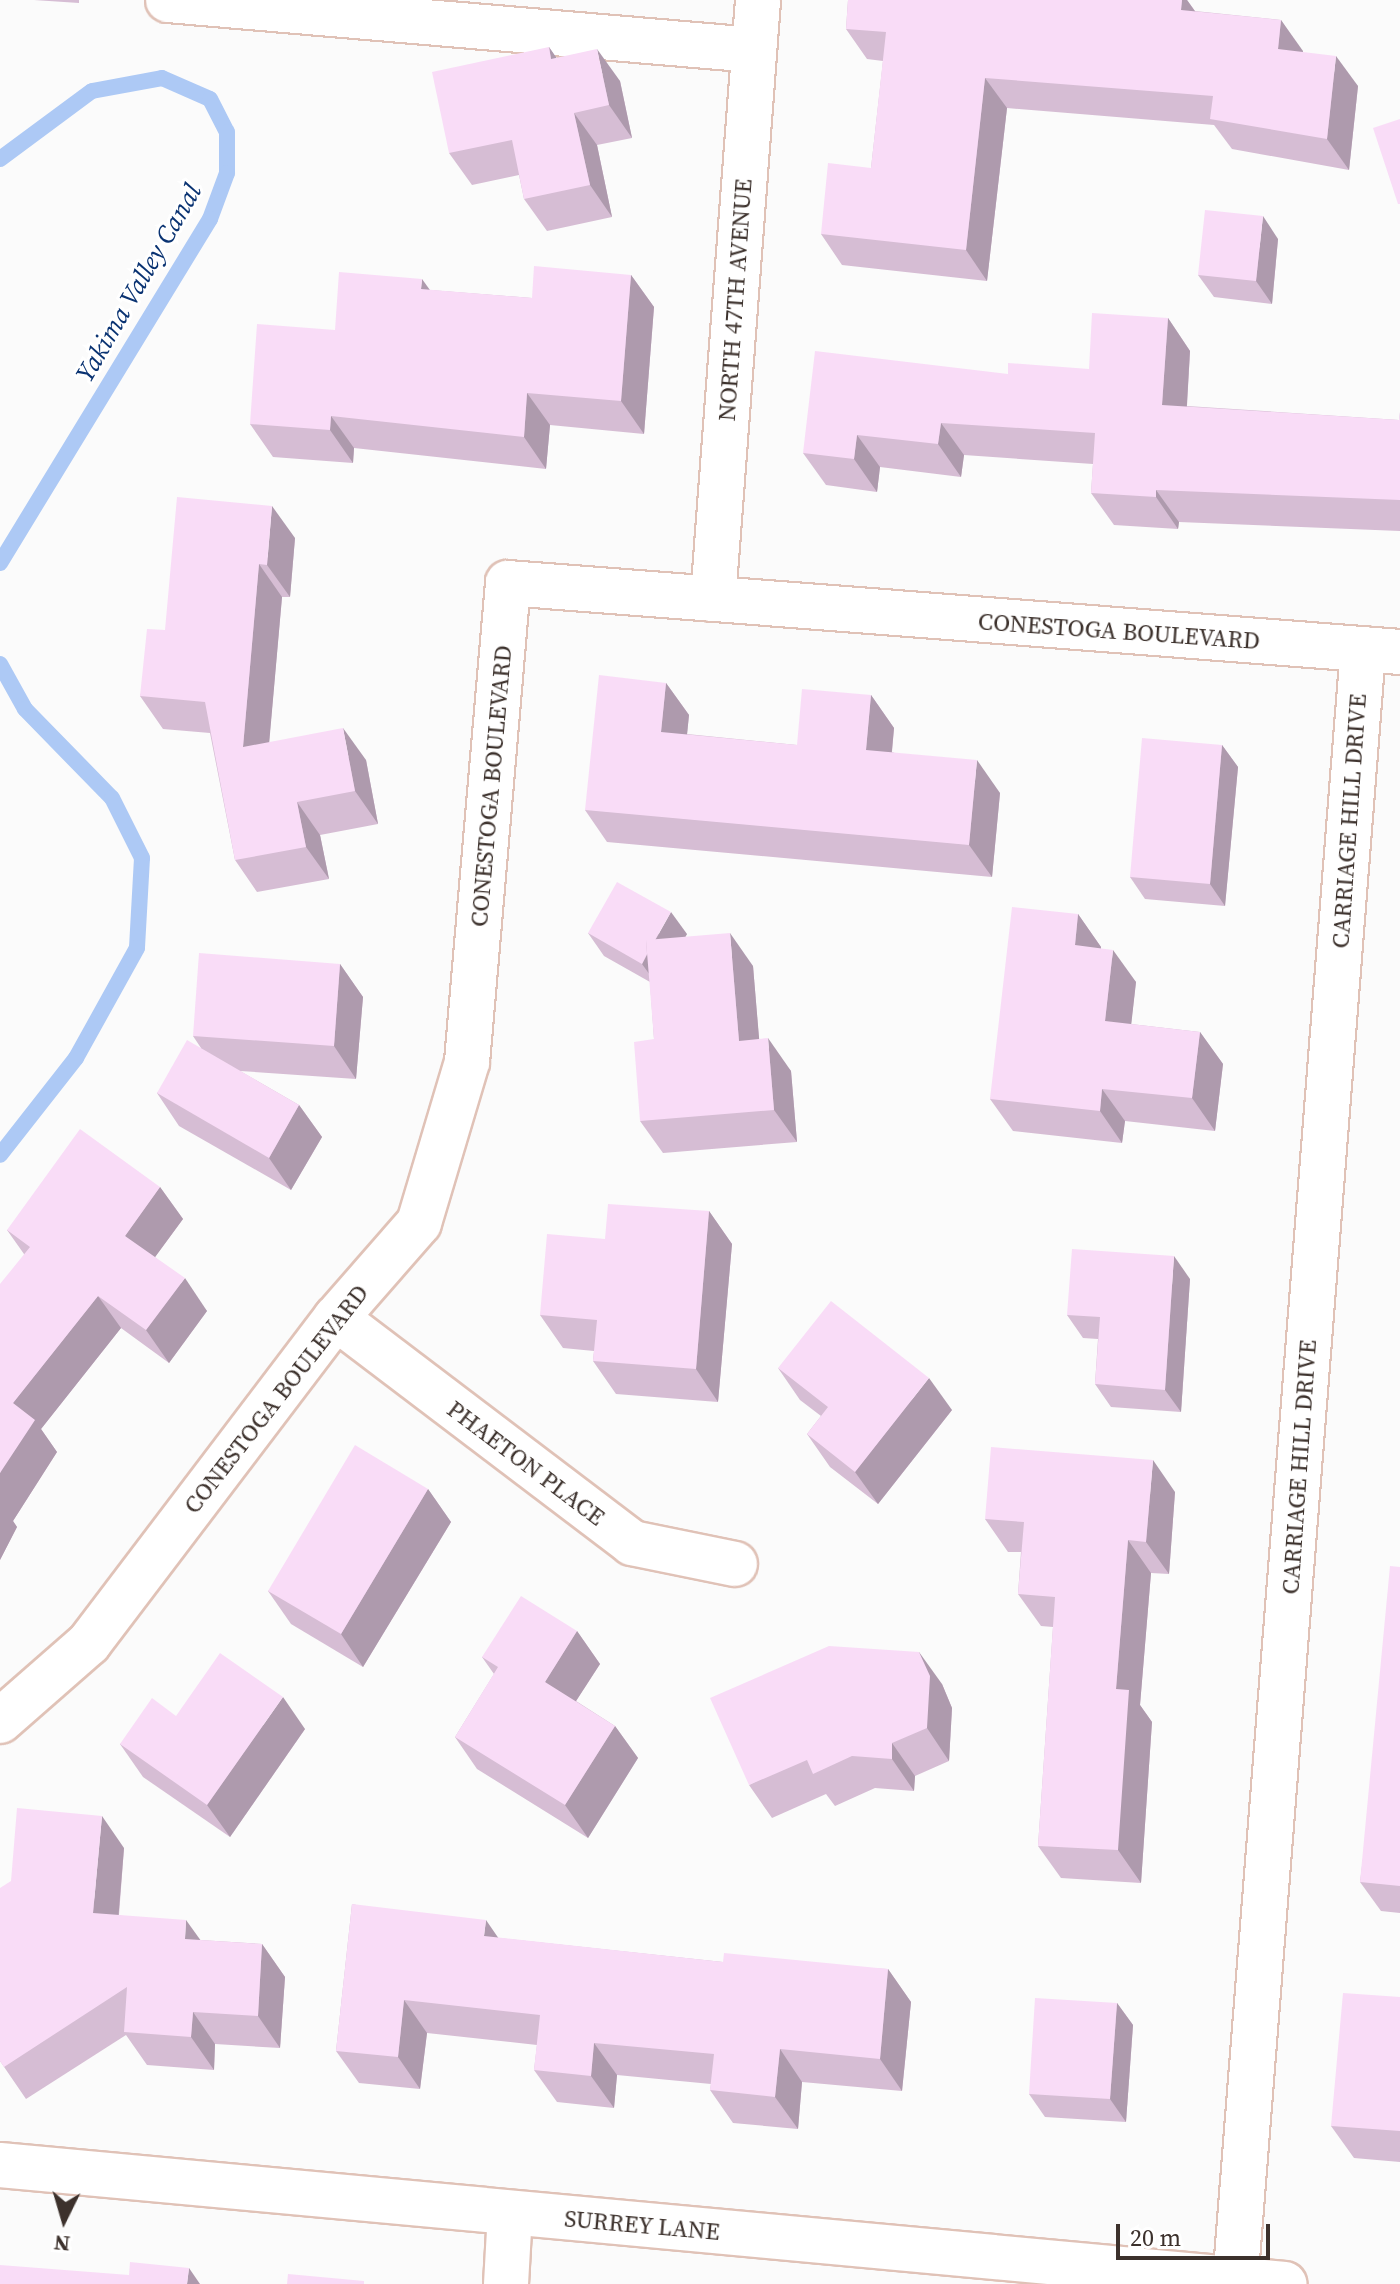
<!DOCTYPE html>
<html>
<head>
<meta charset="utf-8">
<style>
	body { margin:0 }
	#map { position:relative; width:1400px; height:2284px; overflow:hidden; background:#fbfbfb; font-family:"Source Serif 4",serif }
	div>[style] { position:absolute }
	.stream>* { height:16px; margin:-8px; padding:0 8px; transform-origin:8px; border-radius:8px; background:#adc9f5 }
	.roads { filter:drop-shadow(2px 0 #e0c2b7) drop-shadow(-2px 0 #e0c2b7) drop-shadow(0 2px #e0c2b7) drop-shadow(0 -2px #e0c2b7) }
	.minor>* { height:44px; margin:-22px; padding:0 22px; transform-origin:22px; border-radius:22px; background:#fff }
	.wall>* { inset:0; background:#d6bdd4 }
	.shaded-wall>* { inset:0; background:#ae9aad }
	.building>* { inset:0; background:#f9dcf7 }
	span { translate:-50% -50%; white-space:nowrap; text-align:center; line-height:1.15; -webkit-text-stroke:6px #fff; paint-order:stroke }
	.street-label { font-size:24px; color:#3c312c }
	.water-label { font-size:26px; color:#0a3372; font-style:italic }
	.north { position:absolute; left:24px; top:2180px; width:80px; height:80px; -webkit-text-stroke:6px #fff; paint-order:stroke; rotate:185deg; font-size:22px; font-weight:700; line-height:32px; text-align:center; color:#3c312c }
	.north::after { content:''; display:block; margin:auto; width:28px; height:36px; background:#3c312c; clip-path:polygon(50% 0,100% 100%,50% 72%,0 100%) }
	.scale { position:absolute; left:1116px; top:2224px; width:154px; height:36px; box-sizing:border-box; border:4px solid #3c312c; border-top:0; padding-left:10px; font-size:24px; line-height:28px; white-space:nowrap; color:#3c312c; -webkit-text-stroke:6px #fff; paint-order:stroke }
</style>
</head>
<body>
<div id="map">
	<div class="stream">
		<i style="left:0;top:159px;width:114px;rotate:-36.5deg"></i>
		<i style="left:92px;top:91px;width:71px;rotate:-10.5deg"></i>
		<i style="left:162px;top:78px;width:52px;rotate:23.6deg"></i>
		<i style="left:210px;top:99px;width:37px;rotate:63deg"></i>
		<i style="left:227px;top:132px;width:41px;rotate:90deg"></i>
		<i style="left:227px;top:173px;width:49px;rotate:110.3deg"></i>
		<i style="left:210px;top:219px;width:403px;rotate:121.4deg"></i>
		<i style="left:0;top:664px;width:51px;rotate:60.9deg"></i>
		<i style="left:25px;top:709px;width:124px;rotate:45.7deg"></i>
		<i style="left:112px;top:798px;width:67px;rotate:63.4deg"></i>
		<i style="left:142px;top:858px;width:90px;rotate:93.2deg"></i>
		<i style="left:137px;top:948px;width:126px;rotate:119deg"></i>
		<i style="left:76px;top:1058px;width:123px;rotate:128.1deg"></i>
	</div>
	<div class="roads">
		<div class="minor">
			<i style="left:168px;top:0;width:588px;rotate:4.88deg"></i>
			<i style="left:713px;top:599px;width:601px;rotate:-85.7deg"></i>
			<i style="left:336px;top:1318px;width:372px;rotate:37.2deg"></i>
			<i style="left:632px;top:1543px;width:105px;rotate:11.5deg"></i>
			<i style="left:0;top:1721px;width:118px;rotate:-41.2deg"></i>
			<i style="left:89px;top:1643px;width:408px;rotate:-52.8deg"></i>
			<i style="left:336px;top:1318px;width:126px;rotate:-48.9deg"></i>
			<i style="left:419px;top:1223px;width:168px;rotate:-73.4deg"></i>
			<i style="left:467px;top:1062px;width:481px;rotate:-85.1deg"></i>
			<i style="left:508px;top:583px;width:895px;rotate:4.42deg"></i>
			<i style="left:0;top:2165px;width:1290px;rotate:5.29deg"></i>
			<i style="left:506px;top:2284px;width:71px;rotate:-86.8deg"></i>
			<i style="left:1235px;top:2284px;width:1640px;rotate:-85.52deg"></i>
		</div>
	</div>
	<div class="wall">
		<i style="clip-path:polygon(34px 0,79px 0,79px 3px)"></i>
		<i style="clip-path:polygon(848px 0,1187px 0,1195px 11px,1281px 20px,1302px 52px,1358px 86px,1349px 170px,1232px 149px,1214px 125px,1007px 108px,987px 281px,842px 265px,821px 234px,871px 168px,883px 61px,867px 59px,846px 29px)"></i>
		<i style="clip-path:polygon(549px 47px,556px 58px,620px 81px,632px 138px,597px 145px,612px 217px,547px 231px,524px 199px,519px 175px,472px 185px,449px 153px)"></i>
		<i style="clip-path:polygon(1278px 239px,1272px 304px,1214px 297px,1198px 275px)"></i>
		<i style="clip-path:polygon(631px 275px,654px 307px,644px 434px,550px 425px,546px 469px,354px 448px,353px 463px,273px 457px,250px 424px,335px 330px,430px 290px,532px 298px)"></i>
		<i style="clip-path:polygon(1168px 318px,1190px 351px,1187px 406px,1399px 420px,1400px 412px,1400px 531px,1179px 522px,1178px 529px,1114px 525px,1091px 493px,1093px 464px,964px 455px,961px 477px,880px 467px,877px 492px,826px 485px,803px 453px,1008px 374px,1089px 369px)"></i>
		<i style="clip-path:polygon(295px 538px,290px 597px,282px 597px,269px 742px,366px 760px,378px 824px,320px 835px,329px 879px,257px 892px,235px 860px,210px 733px,163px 729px,140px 696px,165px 630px)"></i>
		<i style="clip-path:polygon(666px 683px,689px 715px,687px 734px,797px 745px,871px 695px,894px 728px,892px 752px,1000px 793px,992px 877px,607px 842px,585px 810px)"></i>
		<i style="clip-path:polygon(1222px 745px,1238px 767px,1225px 906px,1145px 899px,1130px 877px)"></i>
		<i style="clip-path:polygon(1078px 914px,1101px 947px,1100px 948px,1136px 982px,1131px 1024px,1200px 1032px,1223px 1064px,1215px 1131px,1125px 1121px,1122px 1143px,1013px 1131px,990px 1099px)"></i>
		<i style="clip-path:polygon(588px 933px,687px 934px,685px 937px,753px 966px,759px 1039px,791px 1071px,797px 1142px,663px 1153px,640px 1121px,654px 1039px,650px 982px,604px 956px)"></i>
		<i style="clip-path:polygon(340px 964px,363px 997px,356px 1079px,240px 1071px,299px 1105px,322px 1137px,291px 1190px,179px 1126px,157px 1093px,201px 1048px,193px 1036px)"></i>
		<i style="clip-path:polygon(160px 1187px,183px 1219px,155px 1257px,207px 1311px,169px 1363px,121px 1328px,41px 1429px,57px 1452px,13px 1521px,17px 1527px,0 1560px,24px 1254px,7px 1230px)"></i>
		<i style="clip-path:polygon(709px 1211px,732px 1244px,718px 1402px,616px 1394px,593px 1361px,594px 1351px,563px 1348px,540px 1315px,605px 1239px)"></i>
		<i style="clip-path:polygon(1190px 1279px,1181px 1412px,1111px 1407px,1095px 1384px,1098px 1339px,1083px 1338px,1067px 1315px)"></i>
		<i style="clip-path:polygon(778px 1368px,952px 1410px,878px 1504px,830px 1467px,807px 1434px,821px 1416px,800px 1400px)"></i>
		<i style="clip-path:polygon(428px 1489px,451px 1522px,363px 1667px,291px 1624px,268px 1591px)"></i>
		<i style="clip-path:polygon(1175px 1492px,1169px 1574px,1151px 1573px,1140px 1705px,1152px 1722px,1141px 1883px,1061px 1878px,1038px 1846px,1053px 1627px,1041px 1626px,1018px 1594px,1021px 1552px,1008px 1552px,985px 1519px)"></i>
		<i style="clip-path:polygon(1400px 1567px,1400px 1913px,1381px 1911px,1360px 1882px)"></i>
		<i style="clip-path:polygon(577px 1631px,600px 1664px,576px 1701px,615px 1726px,638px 1758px,588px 1838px,477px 1769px,455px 1737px,494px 1674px,482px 1657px)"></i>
		<i style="clip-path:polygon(942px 1684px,952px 1708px,949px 1761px,915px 1776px,914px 1791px,875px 1788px,835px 1806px,826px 1794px,772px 1818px,749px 1785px)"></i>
		<i style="clip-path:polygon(176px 1716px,305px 1729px,230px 1837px,143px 1777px,120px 1744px)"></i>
		<i style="clip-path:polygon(124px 1848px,119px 1915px,200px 1940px,262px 1944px,285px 1977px,280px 2048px,215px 2044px,214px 2070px,147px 2065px,126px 2035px,26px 2099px,0 2061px)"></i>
		<i style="clip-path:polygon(352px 1904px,498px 1938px,723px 1962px,888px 1969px,911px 2002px,902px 2091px,802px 2082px,798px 2129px,733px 2123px,710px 2090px,711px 2084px,617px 2075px,614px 2108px,557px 2102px,534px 2070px,537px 2045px,427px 2033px,420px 2089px,359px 2083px,336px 2051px)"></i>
		<i style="clip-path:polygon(1400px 1997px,1400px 2162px,1354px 2158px,1331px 2126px)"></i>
		<i style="clip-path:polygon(1117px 2003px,1133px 2025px,1126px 2122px,1045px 2117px,1029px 2094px)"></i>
	</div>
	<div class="shaded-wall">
		<i style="clip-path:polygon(1182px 0,1187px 0,1204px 24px,1181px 10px)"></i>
		<i style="clip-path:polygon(1281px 20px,1303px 51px,1300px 79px,1278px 49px)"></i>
		<i style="clip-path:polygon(549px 47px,572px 80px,551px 59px)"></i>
		<i style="clip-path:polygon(597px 49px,620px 81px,632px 138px,609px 105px)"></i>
		<i style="clip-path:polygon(1336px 56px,1358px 86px,1349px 170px,1327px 139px)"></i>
		<i style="clip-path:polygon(985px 78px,1007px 108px,987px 281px,966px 250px)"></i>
		<i style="clip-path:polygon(574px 113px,597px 145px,612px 217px,590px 185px)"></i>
		<i style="clip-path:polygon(1263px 216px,1278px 239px,1272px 304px,1256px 281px)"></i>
		<i style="clip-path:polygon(631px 275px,654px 307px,644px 434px,621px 401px)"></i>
		<i style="clip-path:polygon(422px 279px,445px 311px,421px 289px)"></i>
		<i style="clip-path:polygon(1168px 318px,1190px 351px,1185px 437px,1162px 405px)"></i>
		<i style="clip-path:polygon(527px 393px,550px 425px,546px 469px,524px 437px)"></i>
		<i style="clip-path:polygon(331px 416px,354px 448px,353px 463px,330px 430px)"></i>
		<i style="clip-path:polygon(941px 423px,964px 455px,961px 477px,938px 444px)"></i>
		<i style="clip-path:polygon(857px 435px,880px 467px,877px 492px,854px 459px)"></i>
		<i style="clip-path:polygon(1156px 490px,1179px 522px,1178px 529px,1156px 497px)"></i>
		<i style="clip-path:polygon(272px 506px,295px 538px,290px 597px,267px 565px)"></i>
		<i style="clip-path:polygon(259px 564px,282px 597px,266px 779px,243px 747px)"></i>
		<i style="clip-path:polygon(666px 683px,689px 715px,684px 764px,661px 732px)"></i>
		<i style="clip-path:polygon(871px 695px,894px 728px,889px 782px,866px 750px)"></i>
		<i style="clip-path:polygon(343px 728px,366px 760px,378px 824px,355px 791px)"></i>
		<i style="clip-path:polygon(1222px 745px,1238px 767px,1225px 906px,1210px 884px)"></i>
		<i style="clip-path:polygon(977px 760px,1000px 793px,992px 877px,969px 845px)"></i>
		<i style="clip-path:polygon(297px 802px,320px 835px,329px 879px,306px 847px)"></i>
		<i style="clip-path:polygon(671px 912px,687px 934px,658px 986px,642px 964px)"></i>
		<i style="clip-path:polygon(1078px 914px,1101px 947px,1097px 978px,1075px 945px)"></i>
		<i style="clip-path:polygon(730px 933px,753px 966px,762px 1073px,739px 1041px)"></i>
		<i style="clip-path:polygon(1113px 950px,1136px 982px,1128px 1053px,1105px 1021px)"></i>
		<i style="clip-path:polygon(340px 964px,363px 997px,356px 1079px,334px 1046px)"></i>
		<i style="clip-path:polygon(1200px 1032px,1223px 1064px,1215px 1131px,1192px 1098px)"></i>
		<i style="clip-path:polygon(768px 1038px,791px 1071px,797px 1142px,774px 1110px)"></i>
		<i style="clip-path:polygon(1102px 1089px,1125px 1121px,1122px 1143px,1100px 1111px)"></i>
		<i style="clip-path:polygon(299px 1105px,322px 1137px,291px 1190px,269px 1158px)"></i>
		<i style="clip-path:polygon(160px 1187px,183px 1219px,147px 1268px,125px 1236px)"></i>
		<i style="clip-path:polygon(709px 1211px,732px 1244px,718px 1402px,696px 1369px)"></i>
		<i style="clip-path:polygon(1174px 1256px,1190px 1279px,1181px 1412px,1165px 1390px)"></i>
		<i style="clip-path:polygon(185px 1278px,207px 1311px,169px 1363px,146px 1330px)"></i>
		<i style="clip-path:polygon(98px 1296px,121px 1328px,41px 1429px,57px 1452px,13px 1521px,17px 1527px,0 1560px,0 1473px,13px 1403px)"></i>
		<i style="clip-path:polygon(929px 1378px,952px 1410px,878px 1504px,855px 1472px)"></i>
		<i style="clip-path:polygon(1153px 1460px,1175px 1492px,1169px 1574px,1146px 1542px)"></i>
		<i style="clip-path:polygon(428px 1489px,451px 1522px,363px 1667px,341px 1634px)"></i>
		<i style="clip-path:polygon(1128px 1540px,1151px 1573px,1140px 1705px,1152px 1722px,1141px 1883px,1118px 1850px,1116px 1689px)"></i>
		<i style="clip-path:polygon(577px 1631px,600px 1664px,567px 1715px,545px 1682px)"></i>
		<i style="clip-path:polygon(919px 1652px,942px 1684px,952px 1708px,949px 1761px,927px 1728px)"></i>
		<i style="clip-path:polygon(283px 1697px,305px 1729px,230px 1837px,207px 1805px)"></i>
		<i style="clip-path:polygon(615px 1726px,638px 1758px,588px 1838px,565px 1805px)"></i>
		<i style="clip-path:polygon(892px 1743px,915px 1776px,914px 1791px,892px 1759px)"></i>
		<i style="clip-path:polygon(102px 1816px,124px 1848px,116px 1946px,93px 1913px)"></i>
		<i style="clip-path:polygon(186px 1920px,209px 1952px,185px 1939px)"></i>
		<i style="clip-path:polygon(486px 1920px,508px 1952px,484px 1936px)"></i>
		<i style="clip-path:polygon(262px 1944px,285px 1977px,280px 2048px,258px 2016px)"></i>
		<i style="clip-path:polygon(888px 1969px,911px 2002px,902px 2091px,880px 2059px)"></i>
		<i style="clip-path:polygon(404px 2000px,427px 2033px,420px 2089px,398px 2057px)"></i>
		<i style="clip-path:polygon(1117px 2003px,1133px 2025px,1126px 2122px,1110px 2099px)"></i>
		<i style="clip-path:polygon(193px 2012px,215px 2044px,214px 2070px,191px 2037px)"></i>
		<i style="clip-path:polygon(594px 2043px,617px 2075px,614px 2108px,591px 2076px)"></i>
		<i style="clip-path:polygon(780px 2049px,802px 2082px,798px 2129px,775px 2097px)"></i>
		<i style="clip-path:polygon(189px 2268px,200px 2284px,187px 2284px)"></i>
	</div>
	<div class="building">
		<i style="clip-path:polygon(848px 0,1182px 0,1181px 10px,1281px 20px,1278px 49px,1336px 56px,1327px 139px,1210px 119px,1213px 96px,985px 78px,966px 250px,821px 234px,828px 163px,871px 168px,886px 32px,846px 29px)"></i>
		<i style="clip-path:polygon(549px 47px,551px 59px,597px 49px,609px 105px,574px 113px,590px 185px,524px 199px,512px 140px,449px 153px,432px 72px)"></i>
		<i style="clip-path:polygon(1400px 119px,1400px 204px,1398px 204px,1373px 128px)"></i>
		<i style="clip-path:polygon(1205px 210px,1263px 216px,1256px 281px,1198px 275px)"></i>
		<i style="clip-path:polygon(534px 266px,631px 275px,621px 401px,527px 393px,524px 437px,331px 416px,330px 430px,250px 424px,257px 324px,335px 330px,339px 272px,422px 279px,421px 289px,532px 298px)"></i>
		<i style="clip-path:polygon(1092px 313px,1168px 318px,1162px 405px,1399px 420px,1400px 412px,1400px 500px,1156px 490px,1156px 497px,1091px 493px,1095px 433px,941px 423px,938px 444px,857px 435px,854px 459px,803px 453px,815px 351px,1008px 374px,1008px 363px,1089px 369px)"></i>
		<i style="clip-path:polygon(177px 497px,272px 506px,267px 565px,259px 564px,243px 747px,343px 728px,355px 791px,297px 802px,306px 847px,235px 860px,205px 702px,140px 696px,147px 629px,165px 630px)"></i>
		<i style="clip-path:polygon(599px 675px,666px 683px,661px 732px,797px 745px,802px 689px,871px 695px,866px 750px,977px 760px,969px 845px,585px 810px)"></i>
		<i style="clip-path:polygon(1142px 738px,1222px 745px,1210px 884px,1130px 877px)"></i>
		<i style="clip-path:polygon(617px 882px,671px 912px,655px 940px,646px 940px,647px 954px,642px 964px,588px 933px)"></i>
		<i style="clip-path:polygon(1012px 907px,1078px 914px,1075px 945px,1113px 950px,1105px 1021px,1200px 1032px,1192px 1098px,1102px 1089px,1100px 1111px,990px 1099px)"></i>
		<i style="clip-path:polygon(730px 933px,739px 1041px,768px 1038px,774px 1110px,640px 1121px,634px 1042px,654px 1039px,646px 940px)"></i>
		<i style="clip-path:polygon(199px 953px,340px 964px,334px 1046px,193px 1036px)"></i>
		<i style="clip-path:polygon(187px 1040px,299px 1105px,269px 1158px,157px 1093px)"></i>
		<i style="clip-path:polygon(80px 1129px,160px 1187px,125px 1236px,185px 1278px,146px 1330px,98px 1296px,13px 1403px,35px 1420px,0 1473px,0 1284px,30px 1247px,7px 1230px)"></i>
		<i style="clip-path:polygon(608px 1204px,709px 1211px,696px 1369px,593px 1361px,597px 1320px,540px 1315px,547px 1234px,605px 1239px)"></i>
		<i style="clip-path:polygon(1072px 1249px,1174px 1256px,1165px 1390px,1095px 1384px,1100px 1317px,1067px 1315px)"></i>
		<i style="clip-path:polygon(831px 1301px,929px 1378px,855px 1472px,807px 1434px,828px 1407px,778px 1368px)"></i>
		<i style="clip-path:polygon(355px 1445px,428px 1489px,341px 1634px,268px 1591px)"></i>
		<i style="clip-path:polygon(991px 1447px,1153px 1460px,1146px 1542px,1128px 1540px,1116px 1689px,1129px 1690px,1118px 1850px,1038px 1846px,1055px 1597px,1018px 1594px,1024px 1522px,985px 1519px)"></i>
		<i style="clip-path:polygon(1390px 1566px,1400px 1567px,1400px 1886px,1360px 1882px)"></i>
		<i style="clip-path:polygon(521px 1596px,577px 1631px,545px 1682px,615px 1726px,565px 1805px,455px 1737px,498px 1667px,482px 1657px)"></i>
		<i style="clip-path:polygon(829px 1646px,919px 1652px,930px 1676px,927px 1728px,892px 1743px,892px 1759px,852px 1756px,813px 1774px,807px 1760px,749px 1785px,710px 1698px)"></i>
		<i style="clip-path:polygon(220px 1653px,283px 1697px,207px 1805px,120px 1744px,152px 1698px,176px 1716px)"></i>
		<i style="clip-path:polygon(17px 1808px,102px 1816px,93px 1913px,186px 1920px,185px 1939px,262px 1944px,258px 2016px,193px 2012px,191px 2037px,124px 2032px,127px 1987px,4px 2067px,0 2061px,0 1888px,11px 1881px)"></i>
		<i style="clip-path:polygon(352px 1904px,486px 1920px,484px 1936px,723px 1962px,724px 1953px,888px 1969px,880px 2059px,780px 2049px,775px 2097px,710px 2090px,714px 2054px,594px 2043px,591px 2076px,534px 2070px,540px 2015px,404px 2000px,398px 2057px,336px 2051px)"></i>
		<i style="clip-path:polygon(1343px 1993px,1400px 1997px,1400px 2131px,1331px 2126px)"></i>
		<i style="clip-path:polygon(1035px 1998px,1117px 2003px,1110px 2099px,1029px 2094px)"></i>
		<i style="clip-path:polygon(130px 2262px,189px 2268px,187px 2284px,0 2284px,0 2265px,129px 2275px)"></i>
		<i style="clip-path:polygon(288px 2274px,364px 2281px,364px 2284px,287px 2284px)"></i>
	</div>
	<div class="street-label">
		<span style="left:735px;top:300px;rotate:-86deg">NORTH 47TH AVENUE</span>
		<span style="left:1119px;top:631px;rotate:4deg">CONESTOGA BOULEVARD</span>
		<span style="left:491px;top:786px;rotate:-85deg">CONESTOGA BOULEVARD</span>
		<span style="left:1349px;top:821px;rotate:-86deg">CARRIAGE HILL DRIVE</span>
		<span style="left:276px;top:1399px;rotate:-52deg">CONESTOGA BOULEVARD</span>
		<span style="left:526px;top:1463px;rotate:37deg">PHAETON PLACE</span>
		<span style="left:1299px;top:1467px;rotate:-86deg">CARRIAGE HILL DRIVE</span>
		<span style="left:642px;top:2225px;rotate:5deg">SURREY LANE</span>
	</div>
	<div class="water-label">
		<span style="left:139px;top:283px;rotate:-60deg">Yakima Valley Canal</span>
	</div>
	<div class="north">N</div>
	<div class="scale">20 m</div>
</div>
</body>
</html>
